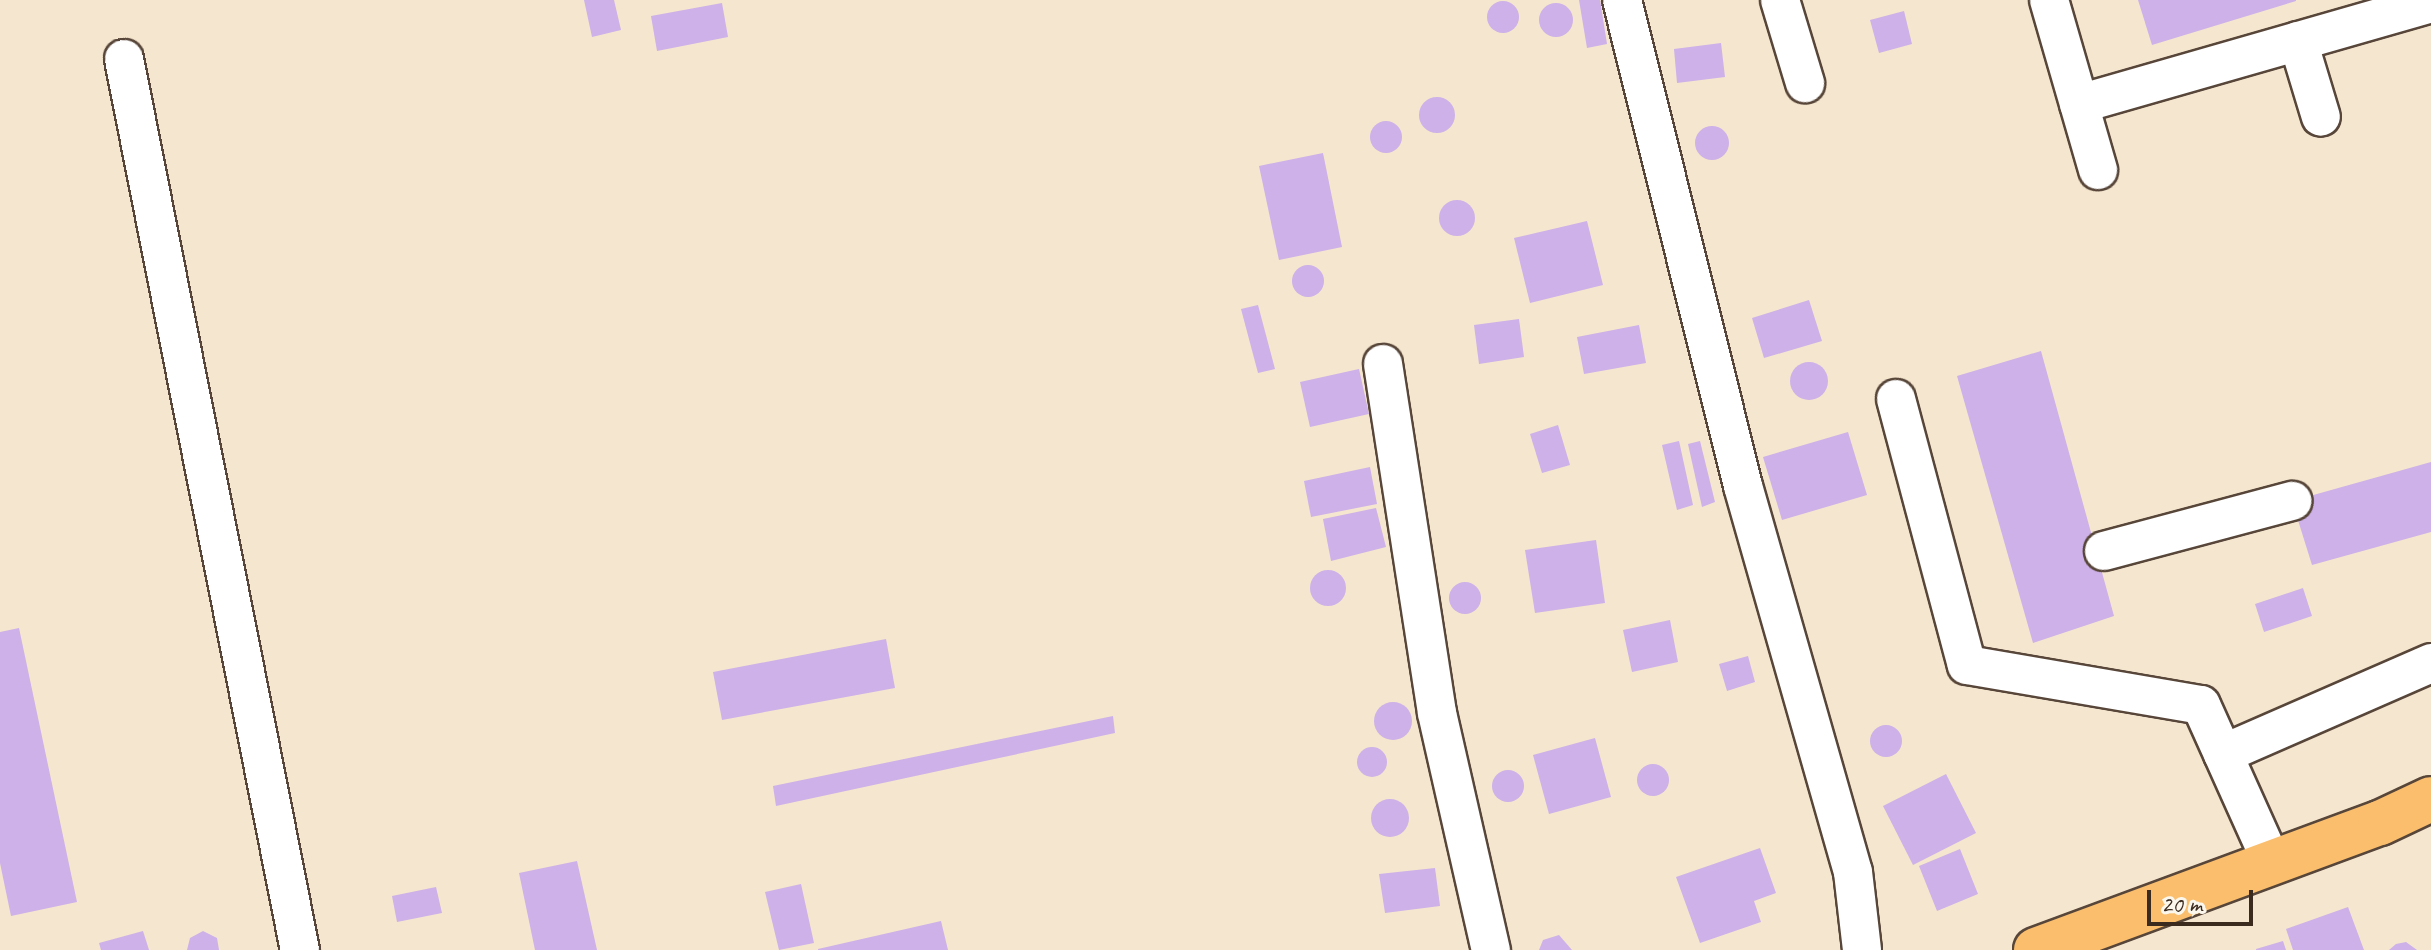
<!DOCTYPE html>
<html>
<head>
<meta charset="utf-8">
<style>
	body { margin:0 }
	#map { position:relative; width:2431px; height:950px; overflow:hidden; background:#f5e6cf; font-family:Caveat,sans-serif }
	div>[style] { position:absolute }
	.building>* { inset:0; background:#cdb1e8 }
	.round { border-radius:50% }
	.roads { filter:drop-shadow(2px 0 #574639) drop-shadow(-2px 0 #574639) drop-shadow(0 2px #574639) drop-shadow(0 -2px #574639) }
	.minor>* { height:38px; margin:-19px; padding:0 19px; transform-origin:19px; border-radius:19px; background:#fff }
	.major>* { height:44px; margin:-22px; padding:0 22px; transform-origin:22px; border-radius:22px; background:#fabe6d }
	span { translate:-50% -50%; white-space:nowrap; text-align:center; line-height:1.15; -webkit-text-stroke:6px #fbf7ec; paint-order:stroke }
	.scale { position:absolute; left:2147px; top:890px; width:106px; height:36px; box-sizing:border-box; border:4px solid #3b2a1e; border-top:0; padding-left:10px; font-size:24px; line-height:28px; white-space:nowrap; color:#3b2a1e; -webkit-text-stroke:6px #fbf7ec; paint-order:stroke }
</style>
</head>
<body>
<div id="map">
	<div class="building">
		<i style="clip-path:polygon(584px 0,614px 0,621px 30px,592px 37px)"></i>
		<i style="clip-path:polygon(1579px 0,1600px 0,1607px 44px,1587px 48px)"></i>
		<i style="clip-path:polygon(2138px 0,2296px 0,2296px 1px,2152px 45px)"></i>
		<i class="round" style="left:1487px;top:1px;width:32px;height:32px"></i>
		<i class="round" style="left:1539px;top:3px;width:34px;height:34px"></i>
		<i style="clip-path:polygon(722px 3px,728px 37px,657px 51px,651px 16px)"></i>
		<i style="clip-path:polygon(1904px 11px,1912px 44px,1879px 53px,1870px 20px)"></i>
		<i style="clip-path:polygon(1721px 43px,1725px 77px,1677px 83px,1674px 49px)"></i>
		<i class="round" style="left:1419px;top:97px;width:36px;height:36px"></i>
		<i class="round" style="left:1370px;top:121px;width:32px;height:32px"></i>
		<i class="round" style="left:1695px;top:126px;width:34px;height:34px"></i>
		<i style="clip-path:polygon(1323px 153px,1342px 247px,1279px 260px,1259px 166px)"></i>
		<i class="round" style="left:1439px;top:200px;width:36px;height:36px"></i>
		<i style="clip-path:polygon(1587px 221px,1603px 285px,1530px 303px,1514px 238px)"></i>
		<i class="round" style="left:1292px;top:265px;width:32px;height:32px"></i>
		<i style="clip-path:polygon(1809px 300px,1822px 341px,1764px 358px,1752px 318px)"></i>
		<i style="clip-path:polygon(1258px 305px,1275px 369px,1258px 373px,1241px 309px)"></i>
		<i style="clip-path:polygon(1519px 319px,1524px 357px,1479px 364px,1474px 325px)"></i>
		<i style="clip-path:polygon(1639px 325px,1646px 363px,1584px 374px,1577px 337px)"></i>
		<i style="clip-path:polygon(2041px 351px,2114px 616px,2033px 643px,1957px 376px)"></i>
		<i class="round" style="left:1790px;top:362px;width:38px;height:38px"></i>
		<i style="clip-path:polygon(1359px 369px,1369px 414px,1310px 427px,1300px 382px)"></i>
		<i style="clip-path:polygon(1558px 425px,1570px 465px,1542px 473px,1530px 434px)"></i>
		<i style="clip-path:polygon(1848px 432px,1867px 495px,1782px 520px,1763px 457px)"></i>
		<i style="clip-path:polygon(1679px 441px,1693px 505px,1677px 510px,1662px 445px)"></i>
		<i style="clip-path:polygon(1700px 441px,1715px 502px,1702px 507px,1688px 444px)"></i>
		<i style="clip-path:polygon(2431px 462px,2431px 532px,2312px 565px,2292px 501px)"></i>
		<i style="clip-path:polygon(1370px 467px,1377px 504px,1311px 517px,1304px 481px)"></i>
		<i style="clip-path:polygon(1376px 508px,1386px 547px,1331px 561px,1323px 519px)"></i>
		<i style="clip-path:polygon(1596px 540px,1605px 603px,1535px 613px,1525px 550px)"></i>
		<i class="round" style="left:1310px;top:570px;width:36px;height:36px"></i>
		<i class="round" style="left:1449px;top:582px;width:32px;height:32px"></i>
		<i style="clip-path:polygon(2303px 588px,2312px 616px,2264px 632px,2255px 604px)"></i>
		<i style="clip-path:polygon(1670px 620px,1678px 662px,1632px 672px,1623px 630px)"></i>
		<i style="clip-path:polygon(19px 628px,77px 902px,11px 916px,0 863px,0 632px)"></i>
		<i style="clip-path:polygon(886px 639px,895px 688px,722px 720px,713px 672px)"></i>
		<i style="clip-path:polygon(1748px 656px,1755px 682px,1727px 691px,1719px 664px)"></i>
		<i class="round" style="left:1374px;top:702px;width:38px;height:38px"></i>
		<i style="clip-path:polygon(1113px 716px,1115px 733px,776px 806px,773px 786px)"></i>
		<i class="round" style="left:1870px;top:725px;width:32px;height:32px"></i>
		<i style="clip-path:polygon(1595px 738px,1611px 797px,1549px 814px,1533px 755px)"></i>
		<i class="round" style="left:1357px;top:747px;width:30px;height:30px"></i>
		<i class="round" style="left:1637px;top:764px;width:32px;height:32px"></i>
		<i class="round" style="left:1492px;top:770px;width:32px;height:32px"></i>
		<i style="clip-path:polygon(1946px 774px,1976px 833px,1913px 865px,1883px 806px)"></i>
		<i class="round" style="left:1371px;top:799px;width:38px;height:38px"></i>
		<i style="clip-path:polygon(1760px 848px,1776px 893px,1754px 901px,1761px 922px,1700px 943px,1676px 877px)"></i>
		<i style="clip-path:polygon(1960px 849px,1978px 894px,1937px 911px,1919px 866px)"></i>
		<i style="clip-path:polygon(577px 861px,597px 950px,535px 950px,519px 873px)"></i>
		<i style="clip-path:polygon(1435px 868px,1440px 906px,1385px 913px,1379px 874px)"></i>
		<i style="clip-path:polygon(801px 884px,814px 943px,779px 950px,765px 892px)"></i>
		<i style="clip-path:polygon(436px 887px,442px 913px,397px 922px,392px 896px)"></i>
		<i style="clip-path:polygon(2348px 907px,2364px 950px,2293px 950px,2286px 929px)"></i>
		<i style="clip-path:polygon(941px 921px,948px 950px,818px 950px,818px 949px)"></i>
		<i style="clip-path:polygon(143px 931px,149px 950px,101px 950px,99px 943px)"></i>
		<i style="clip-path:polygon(203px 931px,217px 938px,219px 950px,187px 950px,190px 938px)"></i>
		<i style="clip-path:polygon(1559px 935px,1572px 950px,1539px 950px,1543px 940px)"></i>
		<i style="clip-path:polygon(2283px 941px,2286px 950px,2256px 950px,2256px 949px)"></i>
		<i style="clip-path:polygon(2406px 942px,2417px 950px,2389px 950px,2396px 944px)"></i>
	</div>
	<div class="roads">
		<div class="minor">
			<i style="left:1622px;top:0;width:501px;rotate:76.02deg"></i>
			<i style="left:1743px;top:486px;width:401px;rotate:74.1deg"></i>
			<i style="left:1853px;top:872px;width:79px;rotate:83.4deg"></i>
			<i style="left:1780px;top:0;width:87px;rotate:73.2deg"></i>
			<i style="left:2049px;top:0;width:177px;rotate:73.9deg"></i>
			<i style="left:2298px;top:41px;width:79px;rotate:73.2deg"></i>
			<i style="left:124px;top:59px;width:908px;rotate:78.83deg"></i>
			<i style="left:2079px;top:104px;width:366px;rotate:-16deg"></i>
			<i style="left:1383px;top:364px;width:353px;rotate:81.2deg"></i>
			<i style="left:1437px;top:713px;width:243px;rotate:77.2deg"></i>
			<i style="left:1896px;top:399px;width:275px;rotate:75.1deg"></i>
			<i style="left:1967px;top:665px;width:237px;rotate:9.7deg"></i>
			<i style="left:2201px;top:705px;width:173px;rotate:65.8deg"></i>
			<i style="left:2104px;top:551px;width:195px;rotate:-14.9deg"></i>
			<i style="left:2223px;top:754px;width:227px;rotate:-23.6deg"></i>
		</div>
		<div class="major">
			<i style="left:2036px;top:950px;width:367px;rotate:-20.3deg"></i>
			<i style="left:2380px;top:823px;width:56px;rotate:-25.2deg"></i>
		</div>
	</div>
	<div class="scale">20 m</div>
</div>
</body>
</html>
